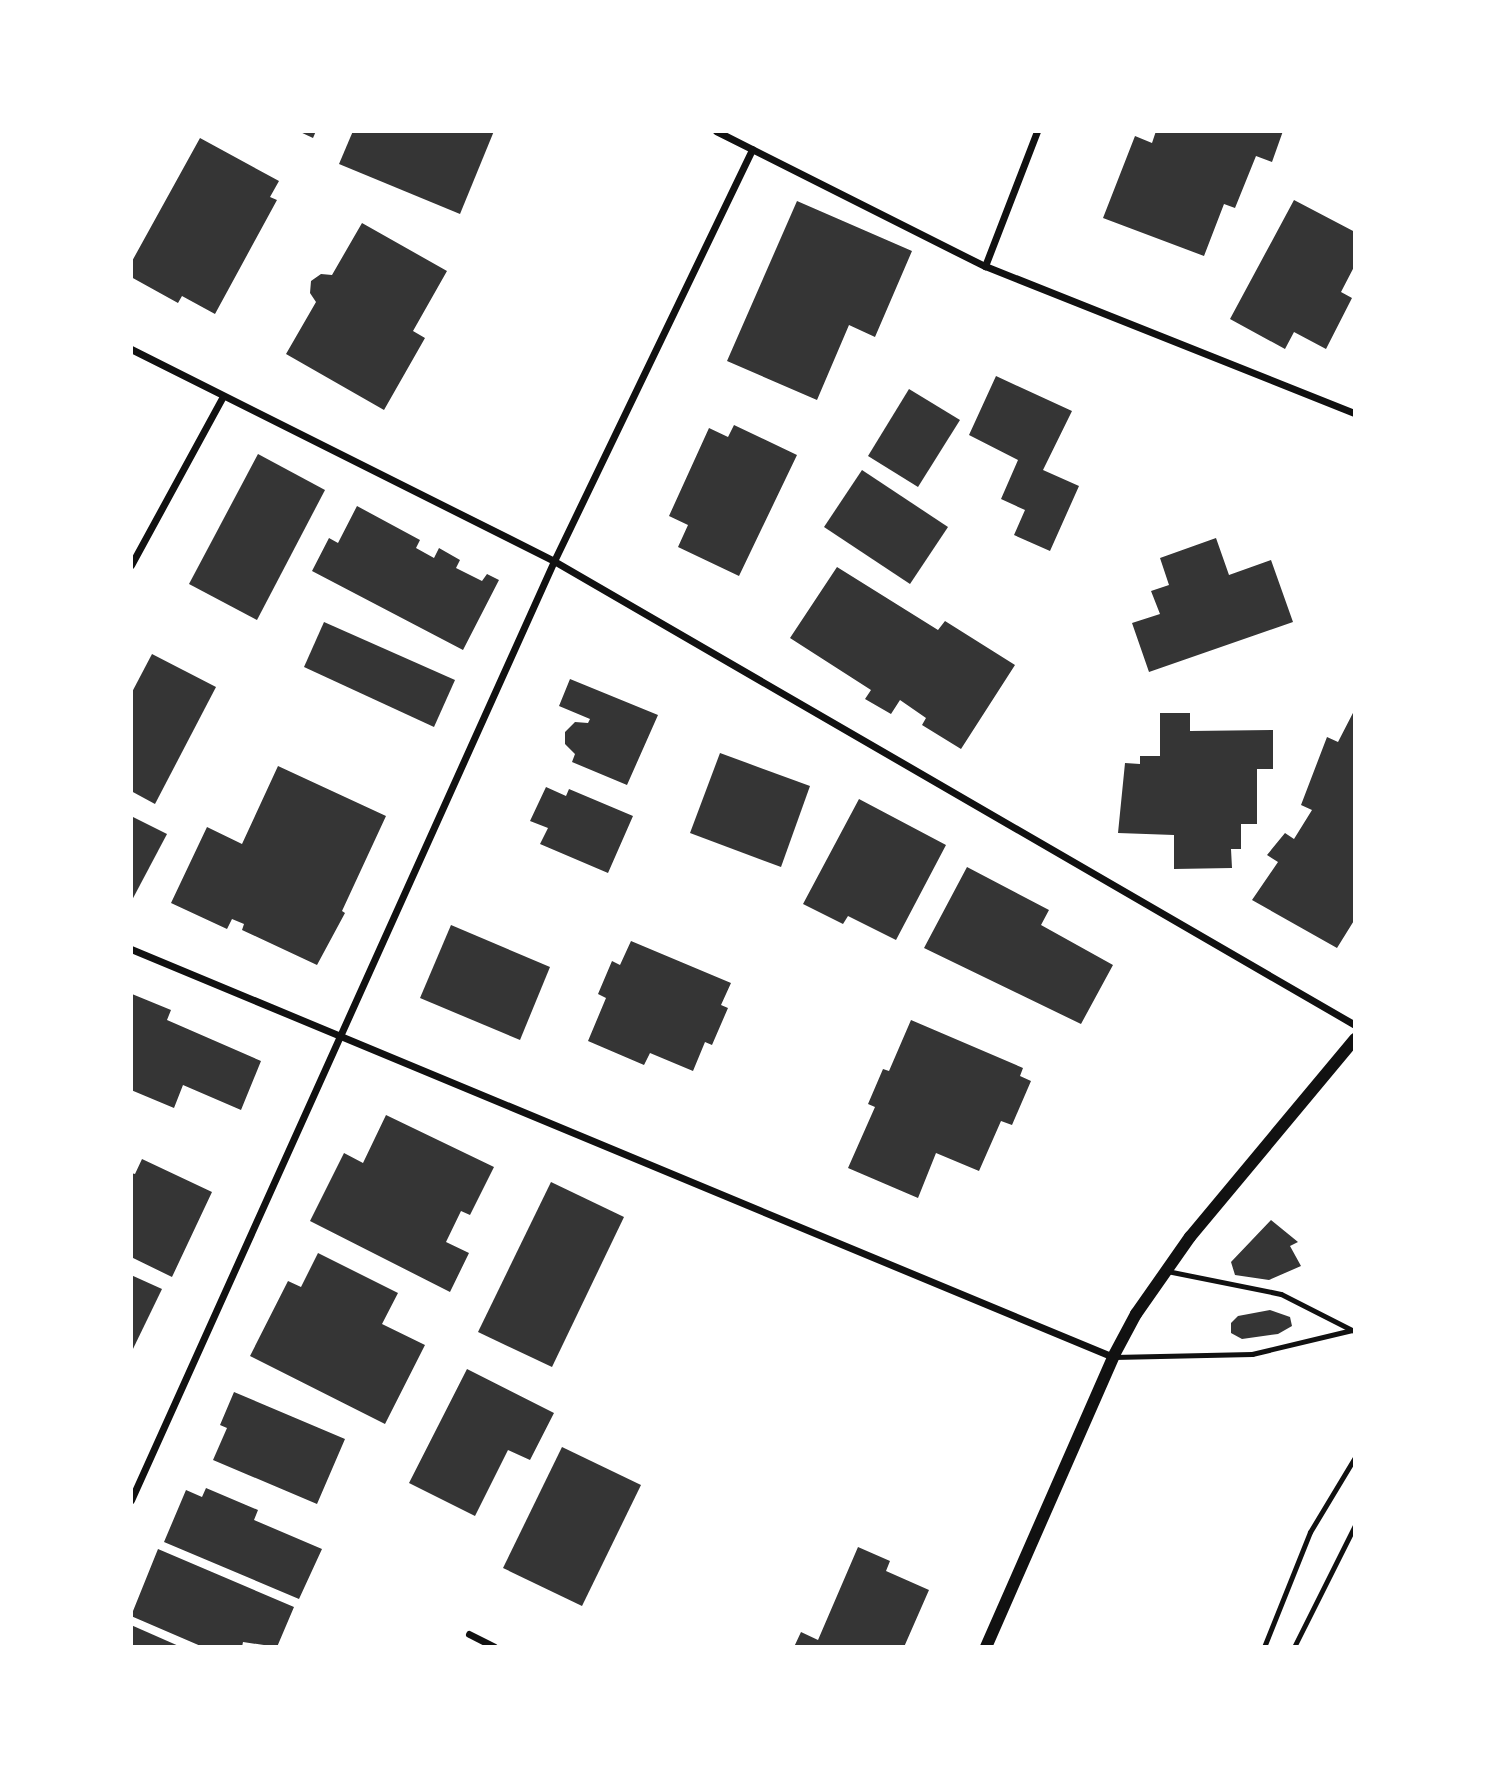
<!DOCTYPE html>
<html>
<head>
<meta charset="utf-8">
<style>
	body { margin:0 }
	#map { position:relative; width:1486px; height:1778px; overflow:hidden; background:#fff; font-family:Manrope,sans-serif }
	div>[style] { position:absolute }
	.building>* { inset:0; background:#353535 }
	.service>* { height:5px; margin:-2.5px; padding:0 2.5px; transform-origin:2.5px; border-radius:2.5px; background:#111 }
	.minor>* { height:7px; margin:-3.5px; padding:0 3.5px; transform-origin:3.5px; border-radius:3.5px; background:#111 }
	.tertiary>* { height:12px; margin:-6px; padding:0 6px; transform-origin:6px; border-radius:6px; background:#111 }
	span { translate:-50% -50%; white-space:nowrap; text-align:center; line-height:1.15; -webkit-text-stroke:5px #fff; paint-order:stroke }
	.frame { position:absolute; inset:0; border:133px solid #fff; pointer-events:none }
</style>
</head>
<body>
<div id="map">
	<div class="building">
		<i style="clip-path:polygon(298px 131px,316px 131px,313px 138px)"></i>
		<i style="clip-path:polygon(353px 131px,494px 131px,460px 214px,339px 164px)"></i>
		<i style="clip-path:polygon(1156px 131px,1283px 131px,1272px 162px,1256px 156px,1235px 208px,1224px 204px,1204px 256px,1103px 218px,1135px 136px,1152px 143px)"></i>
		<i style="clip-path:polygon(200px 138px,279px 181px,270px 197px,277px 200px,215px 314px,182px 296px,178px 303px,131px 277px,131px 263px)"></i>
		<i style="clip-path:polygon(1294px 200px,1355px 232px,1355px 265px,1341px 292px,1352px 298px,1326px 349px,1294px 332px,1285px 349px,1230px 319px)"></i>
		<i style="clip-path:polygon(797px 201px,912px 251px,875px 337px,849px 325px,817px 400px,727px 361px)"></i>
		<i style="clip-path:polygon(362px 223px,447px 271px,413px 331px,425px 338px,384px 410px,286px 354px,316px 302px,310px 293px,311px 281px,321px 274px,332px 275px)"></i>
		<i style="clip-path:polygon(996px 376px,1072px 411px,1043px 470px,1079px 486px,1050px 551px,1014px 535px,1025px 510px,1001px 499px,1018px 460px,969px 435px)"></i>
		<i style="clip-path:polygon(909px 389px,960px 420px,918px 487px,868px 456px)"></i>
		<i style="clip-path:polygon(734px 425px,797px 455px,739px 576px,678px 547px,688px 525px,669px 516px,709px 428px,728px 437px)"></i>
		<i style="clip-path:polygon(258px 454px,325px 490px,257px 620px,189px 584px)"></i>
		<i style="clip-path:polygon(862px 470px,948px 527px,910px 584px,824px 527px)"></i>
		<i style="clip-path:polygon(357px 506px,420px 540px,416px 548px,434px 558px,439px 548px,460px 560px,456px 568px,482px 581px,487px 574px,499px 580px,463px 650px,312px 571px,329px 538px,338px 543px)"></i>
		<i style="clip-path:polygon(1216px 538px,1229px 575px,1271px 560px,1293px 622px,1149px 672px,1132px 623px,1160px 614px,1151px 591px,1169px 585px,1160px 558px)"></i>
		<i style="clip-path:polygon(837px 567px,938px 630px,945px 621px,1015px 665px,961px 749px,922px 725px,926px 718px,900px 700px,891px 714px,865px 699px,871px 690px,790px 638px)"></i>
		<i style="clip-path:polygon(324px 622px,455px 680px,434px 727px,304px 667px)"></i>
		<i style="clip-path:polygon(152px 654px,216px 687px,155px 804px,131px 791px,131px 694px)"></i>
		<i style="clip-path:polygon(570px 679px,658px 715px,627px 785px,572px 762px,575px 754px,565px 744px,565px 732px,575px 722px,588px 723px,590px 719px,559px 706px)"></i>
		<i style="clip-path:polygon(1355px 709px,1355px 919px,1337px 948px,1252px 900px,1278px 862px,1267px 855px,1285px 833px,1294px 839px,1312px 810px,1301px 805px,1327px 737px,1338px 742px)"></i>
		<i style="clip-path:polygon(1160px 713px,1190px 713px,1190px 731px,1273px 730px,1273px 769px,1257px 769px,1257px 824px,1241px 824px,1241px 849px,1231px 849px,1232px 868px,1174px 869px,1174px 835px,1118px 833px,1125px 763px,1140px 764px,1140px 756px,1160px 756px)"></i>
		<i style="clip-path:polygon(720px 753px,810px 786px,781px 867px,690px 833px)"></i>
		<i style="clip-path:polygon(278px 766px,386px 816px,342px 911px,345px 913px,317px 965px,242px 930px,244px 924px,232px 919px,227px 929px,171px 903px,207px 827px,242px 844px)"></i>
		<i style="clip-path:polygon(546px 787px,566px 796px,569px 789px,633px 816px,608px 873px,540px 844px,548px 828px,530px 821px)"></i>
		<i style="clip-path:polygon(859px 799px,946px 845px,896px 940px,848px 916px,843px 924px,803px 904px)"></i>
		<i style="clip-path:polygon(131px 816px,167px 834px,131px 902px)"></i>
		<i style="clip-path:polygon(967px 867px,1049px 910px,1041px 925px,1113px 965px,1081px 1024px,924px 948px)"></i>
		<i style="clip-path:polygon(451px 925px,550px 967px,520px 1040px,420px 998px)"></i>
		<i style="clip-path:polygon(631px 941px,731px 983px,721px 1005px,728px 1008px,712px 1045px,705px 1042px,693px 1071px,650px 1053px,644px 1065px,588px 1041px,606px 998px,598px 994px,612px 961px,620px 965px)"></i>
		<i style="clip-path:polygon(132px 994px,171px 1010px,167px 1020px,261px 1061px,241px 1110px,183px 1085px,174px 1108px,131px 1090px)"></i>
		<i style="clip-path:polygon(911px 1020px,1023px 1068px,1020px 1076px,1031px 1081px,1012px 1125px,1001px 1121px,979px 1171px,936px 1153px,918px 1198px,848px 1168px,875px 1107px,868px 1104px,883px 1069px,889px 1071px)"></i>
		<i style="clip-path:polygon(386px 1115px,494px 1167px,470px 1215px,461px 1211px,446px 1242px,469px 1253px,450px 1292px,310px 1221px,344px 1153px,363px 1163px)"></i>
		<i style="clip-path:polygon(142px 1159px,212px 1192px,172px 1277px,131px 1257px,131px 1173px,135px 1174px)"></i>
		<i style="clip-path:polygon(551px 1182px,624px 1217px,552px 1367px,478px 1332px)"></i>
		<i style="clip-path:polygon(1271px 1220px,1298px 1242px,1290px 1246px,1301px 1266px,1269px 1280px,1235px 1275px,1231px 1262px)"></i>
		<i style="clip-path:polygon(318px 1253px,398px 1293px,382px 1324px,425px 1345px,385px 1424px,250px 1356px,288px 1281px,301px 1287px)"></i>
		<i style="clip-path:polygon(131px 1275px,162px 1289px,131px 1353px)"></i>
		<i style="clip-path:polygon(1270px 1310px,1290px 1317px,1292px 1326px,1278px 1334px,1242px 1339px,1231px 1333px,1231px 1323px,1238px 1316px)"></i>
		<i style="clip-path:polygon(467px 1369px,554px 1413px,530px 1460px,508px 1450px,475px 1516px,409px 1483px)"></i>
		<i style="clip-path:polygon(234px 1392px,345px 1439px,317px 1504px,213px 1460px,227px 1428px,220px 1425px)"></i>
		<i style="clip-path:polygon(562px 1447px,641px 1485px,582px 1606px,503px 1568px)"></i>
		<i style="clip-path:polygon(206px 1488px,258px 1510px,254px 1520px,322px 1549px,299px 1599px,164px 1542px,186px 1490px,202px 1497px)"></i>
		<i style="clip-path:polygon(858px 1547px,890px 1561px,886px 1571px,929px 1590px,904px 1647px,794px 1647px,801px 1632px,818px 1640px)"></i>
		<i style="clip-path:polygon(158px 1549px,294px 1607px,277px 1647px,243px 1642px,242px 1647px,203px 1647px,131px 1616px)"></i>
		<i style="clip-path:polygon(131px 1625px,181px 1647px,131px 1647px)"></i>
	</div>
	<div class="service">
		<i style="left:1167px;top:1271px;width:116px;rotate:11.4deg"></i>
		<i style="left:1281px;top:1294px;width:80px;rotate:26.9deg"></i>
		<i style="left:1114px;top:1357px;width:138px;rotate:-1.2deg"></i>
		<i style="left:1252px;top:1354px;width:103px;rotate:-13.5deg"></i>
		<i style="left:1264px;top:1647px;width:124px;rotate:-68.2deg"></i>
		<i style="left:1310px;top:1532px;width:87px;rotate:-59deg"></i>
		<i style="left:1294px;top:1647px;width:136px;rotate:-63.4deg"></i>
	</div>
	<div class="minor">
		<i style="left:716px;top:131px;width:301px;rotate:26.7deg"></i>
		<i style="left:985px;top:266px;width:398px;rotate:21.7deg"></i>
		<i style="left:985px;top:266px;width:145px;rotate:-68.9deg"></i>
		<i style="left:131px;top:349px;width:473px;rotate:26.6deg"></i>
		<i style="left:554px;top:561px;width:926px;rotate:30.08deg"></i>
		<i style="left:131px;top:565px;width:192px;rotate:-61.4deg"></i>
		<i style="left:131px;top:949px;width:1063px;rotate:22.56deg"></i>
		<i style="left:131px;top:1500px;width:1030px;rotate:-65.75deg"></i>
		<i style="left:554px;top:561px;width:457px;rotate:-64.3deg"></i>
		<i style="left:469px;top:1634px;width:28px;rotate:27deg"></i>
	</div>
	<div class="tertiary">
		<i style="left:986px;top:1647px;width:317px;rotate:-66.3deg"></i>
		<i style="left:1113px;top:1357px;width:49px;rotate:-61.9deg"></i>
		<i style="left:1136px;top:1314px;width:94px;rotate:-55deg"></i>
		<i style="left:1190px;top:1237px;width:258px;rotate:-50.2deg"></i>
	</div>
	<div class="frame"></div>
</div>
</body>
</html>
